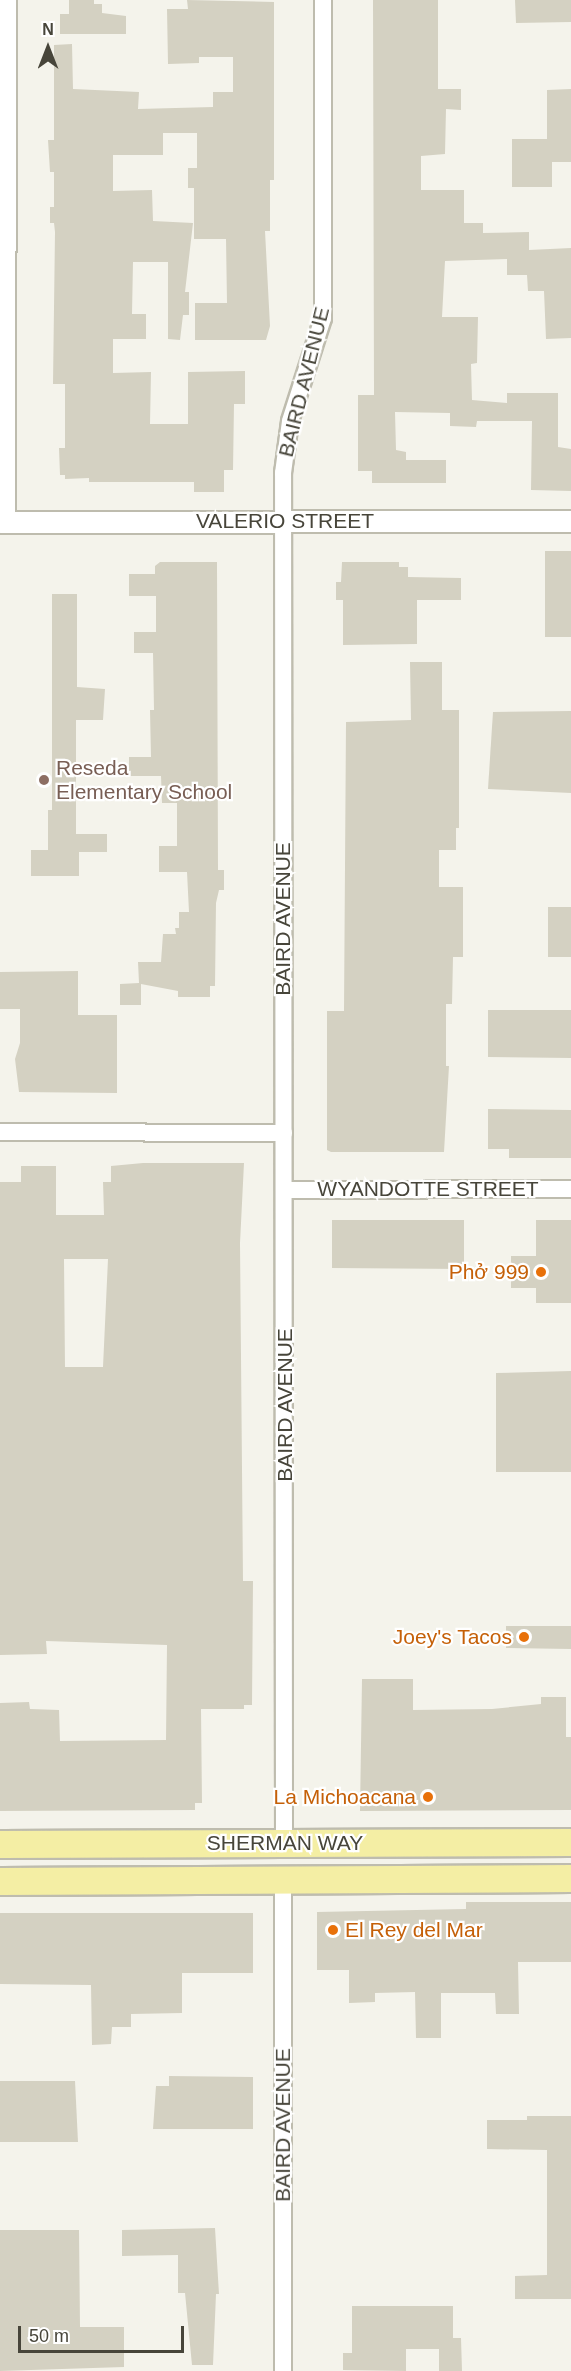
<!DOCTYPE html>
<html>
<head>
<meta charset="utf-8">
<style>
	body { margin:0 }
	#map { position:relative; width:571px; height:2371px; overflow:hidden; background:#f4f3eb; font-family:Arial,sans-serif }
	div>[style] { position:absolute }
	.building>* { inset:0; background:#d4d1c2 }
	.roads { filter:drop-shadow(2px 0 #bebcae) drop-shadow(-2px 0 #bebcae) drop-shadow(0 2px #bebcae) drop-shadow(0 -2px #bebcae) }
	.minor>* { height:16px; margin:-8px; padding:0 8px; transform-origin:8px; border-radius:8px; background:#fff }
	.tertiary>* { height:21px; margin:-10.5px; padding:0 10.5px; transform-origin:10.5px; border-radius:10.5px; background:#fff }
	.primary>* { height:27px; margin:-13.5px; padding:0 13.5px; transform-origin:13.5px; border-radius:13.5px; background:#f4eea4 }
	.dots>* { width:16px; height:16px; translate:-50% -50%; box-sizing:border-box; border:3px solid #fff; border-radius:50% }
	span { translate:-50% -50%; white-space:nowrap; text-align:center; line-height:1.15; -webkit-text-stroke:4.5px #fff; paint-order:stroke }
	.street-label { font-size:21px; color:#47453a }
	.education-label { font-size:21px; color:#785e54 }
	.left { translate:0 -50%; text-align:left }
	.food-label { font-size:21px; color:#c56008 }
	.right { translate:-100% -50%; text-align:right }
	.north { position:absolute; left:18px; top:18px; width:60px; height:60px; -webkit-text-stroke:4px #fff; paint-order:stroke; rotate:0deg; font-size:16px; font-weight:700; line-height:24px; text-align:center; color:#47453a }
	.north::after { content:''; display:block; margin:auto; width:21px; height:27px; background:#47453a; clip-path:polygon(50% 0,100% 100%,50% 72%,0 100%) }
	.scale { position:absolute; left:18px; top:2326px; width:166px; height:27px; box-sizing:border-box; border:3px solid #47453a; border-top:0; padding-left:8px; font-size:18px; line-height:21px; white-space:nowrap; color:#47453a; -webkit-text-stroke:4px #fff; paint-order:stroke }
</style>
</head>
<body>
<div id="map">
	<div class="building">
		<i style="clip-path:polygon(69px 0,94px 0,94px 4px,102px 4px,102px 13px,126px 16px,126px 34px,60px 34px,60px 14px,69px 14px)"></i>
		<i style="clip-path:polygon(187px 0,274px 2px,274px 180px,270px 180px,270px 231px,265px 231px,270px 326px,266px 340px,195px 340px,195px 303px,227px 303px,226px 239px,194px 239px,194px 188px,188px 188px,188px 168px,197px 168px,197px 133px,163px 133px,163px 155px,113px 155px,113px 191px,152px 190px,153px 221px,193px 223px,185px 292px,189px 292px,189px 315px,183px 315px,180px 340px,168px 339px,168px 262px,133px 262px,132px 314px,146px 314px,146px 339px,113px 339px,113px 373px,151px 372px,150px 424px,188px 424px,188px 372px,245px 371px,245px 404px,234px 404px,233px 470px,224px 470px,224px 492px,194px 492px,194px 482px,89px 482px,89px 478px,65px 479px,65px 475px,60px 475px,59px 448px,65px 448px,65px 384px,53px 384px,55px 232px,54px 223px,50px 223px,50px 207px,54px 207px,54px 172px,50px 172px,48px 140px,54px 140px,54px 45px,72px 44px,73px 89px,139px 92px,138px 109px,213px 107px,213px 92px,233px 92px,233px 57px,199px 57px,199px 63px,168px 64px,167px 9px,188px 9px)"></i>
		<i style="clip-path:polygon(373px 0,438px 0,438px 89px,461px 89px,461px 110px,446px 109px,445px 154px,421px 156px,421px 190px,464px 190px,464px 223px,483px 223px,483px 233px,529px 232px,529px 250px,571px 248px,571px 338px,546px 339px,544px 291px,528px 291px,527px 275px,507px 275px,507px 259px,445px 261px,442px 317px,478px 317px,477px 363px,471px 364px,472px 400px,507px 403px,507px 393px,558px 393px,558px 447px,571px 449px,571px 491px,531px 490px,532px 421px,477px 421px,476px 427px,450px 426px,450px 413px,395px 412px,396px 450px,406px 452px,406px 460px,446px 460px,446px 483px,372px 483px,372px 471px,358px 471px,358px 395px,374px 395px)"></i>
		<i style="clip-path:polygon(515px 0,571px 0,571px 22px,516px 23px)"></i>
		<i style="clip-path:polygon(571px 89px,571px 162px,552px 162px,552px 187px,512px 187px,512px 139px,547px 139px,547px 90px)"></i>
		<i style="clip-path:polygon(545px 551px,571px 551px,571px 637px,545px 637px)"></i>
		<i style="clip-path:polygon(160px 562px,217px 562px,218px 870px,224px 870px,224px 890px,219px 890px,216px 903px,215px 986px,210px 986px,210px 997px,178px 997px,178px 991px,141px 984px,141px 1005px,120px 1005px,120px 984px,139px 983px,138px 962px,161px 962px,163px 934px,176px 934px,175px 928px,179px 928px,179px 912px,189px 912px,187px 872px,159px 872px,159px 846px,177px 846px,177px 803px,162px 803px,161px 776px,129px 776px,129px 757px,151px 757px,150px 710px,154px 710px,153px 653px,134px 653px,134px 632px,156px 632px,156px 596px,129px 596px,129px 574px,155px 574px,155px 566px)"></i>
		<i style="clip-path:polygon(342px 562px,399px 562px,399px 567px,408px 567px,408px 577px,461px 578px,461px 600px,417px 600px,417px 644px,343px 645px,343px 600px,336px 600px,336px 582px,341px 582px)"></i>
		<i style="clip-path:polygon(52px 594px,77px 594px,77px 687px,105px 689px,103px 720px,76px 720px,76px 834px,107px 834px,107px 852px,79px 852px,79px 876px,31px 876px,31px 850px,48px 850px,48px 810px,52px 810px)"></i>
		<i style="clip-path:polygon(410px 662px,442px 662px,442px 710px,459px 710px,459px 828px,456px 828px,456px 850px,439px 850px,439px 887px,463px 887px,463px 957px,453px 957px,452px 1004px,446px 1004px,446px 1066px,449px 1066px,444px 1152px,331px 1152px,327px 1150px,327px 1011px,344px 1011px,346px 722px,411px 720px)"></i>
		<i style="clip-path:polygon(571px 711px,571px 793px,488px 789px,493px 712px)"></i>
		<i style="clip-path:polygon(548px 907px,571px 907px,571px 957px,548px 957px)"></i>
		<i style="clip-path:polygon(78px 971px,78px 1015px,117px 1015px,117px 1093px,19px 1092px,15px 1059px,20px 1043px,20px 1009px,0 1009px,0 972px)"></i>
		<i style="clip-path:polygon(488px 1010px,571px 1010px,571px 1058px,488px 1057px)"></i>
		<i style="clip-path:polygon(488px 1109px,571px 1110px,571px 1158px,509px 1158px,509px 1149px,488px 1149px)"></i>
		<i style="clip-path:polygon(evenodd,143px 1163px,244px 1163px,240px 1243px,243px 1581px,253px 1581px,252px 1705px,244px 1705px,244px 1709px,201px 1709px,202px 1803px,195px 1803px,195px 1810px,0 1811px,0 1703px,29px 1702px,30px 1709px,59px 1710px,60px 1741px,166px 1740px,167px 1645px,46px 1641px,47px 1654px,0 1655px,0 1182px,21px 1182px,21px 1166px,56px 1166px,56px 1215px,104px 1215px,103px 1182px,111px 1182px,111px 1166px,143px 1163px,64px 1259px,108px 1259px,103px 1367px,65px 1367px,64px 1259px)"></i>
		<i style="clip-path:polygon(332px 1220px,464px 1220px,464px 1269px,332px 1268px)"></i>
		<i style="clip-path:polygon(536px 1220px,571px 1220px,571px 1303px,536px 1303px,536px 1288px,511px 1288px,511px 1256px,536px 1256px)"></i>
		<i style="clip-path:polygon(571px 1371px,571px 1472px,496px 1472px,496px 1373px)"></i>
		<i style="clip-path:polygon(506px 1626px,571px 1626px,571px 1649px,506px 1648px)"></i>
		<i style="clip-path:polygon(362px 1679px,413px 1679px,413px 1710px,492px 1709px,541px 1704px,541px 1697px,566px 1697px,566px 1737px,571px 1737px,571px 1810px,360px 1811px)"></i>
		<i style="clip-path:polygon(466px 1902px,571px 1902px,571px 1962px,518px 1962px,519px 2014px,496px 2014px,495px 1993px,441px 1993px,441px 2038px,416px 2038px,415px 1992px,375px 1993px,375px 2002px,349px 2003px,349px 1970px,317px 1970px,317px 1912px,466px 1909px)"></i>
		<i style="clip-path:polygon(0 1913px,253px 1913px,253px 1973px,182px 1973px,182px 2013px,131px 2014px,131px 2027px,112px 2027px,111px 2044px,92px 2045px,91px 1985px,0 1984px)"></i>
		<i style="clip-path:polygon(169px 2076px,253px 2077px,253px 2129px,153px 2129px,156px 2086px,169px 2086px)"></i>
		<i style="clip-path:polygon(0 2081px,75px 2081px,78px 2142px,0 2142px)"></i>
		<i style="clip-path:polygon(527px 2116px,571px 2116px,571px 2299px,515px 2299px,515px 2276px,547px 2275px,547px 2150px,487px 2149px,487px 2120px,527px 2120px)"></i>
		<i style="clip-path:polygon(215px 2228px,219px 2294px,216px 2294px,213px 2365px,192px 2365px,185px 2293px,178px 2293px,178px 2255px,122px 2256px,122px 2230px)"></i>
		<i style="clip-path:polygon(0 2230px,79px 2230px,80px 2327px,124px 2327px,124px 2367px,0 2371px)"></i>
		<i style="clip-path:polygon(352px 2306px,453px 2306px,453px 2338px,461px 2338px,462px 2371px,439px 2371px,439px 2349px,406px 2349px,406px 2371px,343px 2370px,343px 2353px,352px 2353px)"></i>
	</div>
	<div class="roads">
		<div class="minor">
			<i style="left:7px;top:522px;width:522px;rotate:-89.89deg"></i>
			<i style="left:0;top:1132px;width:284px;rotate:0.2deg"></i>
			<i style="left:285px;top:1190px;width:286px;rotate:-0.2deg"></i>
			<i style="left:284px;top:1843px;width:1370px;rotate:-90.04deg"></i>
			<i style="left:283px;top:473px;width:52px;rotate:-82.3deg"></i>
			<i style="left:290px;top:421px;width:108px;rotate:-72.2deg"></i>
			<i style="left:323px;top:318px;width:318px;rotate:-90deg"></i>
			<i style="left:283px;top:2371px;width:491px;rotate:-90deg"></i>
		</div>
		<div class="tertiary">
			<i style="left:0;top:522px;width:571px;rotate:-0.1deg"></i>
		</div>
		<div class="primary">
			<i style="left:0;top:1844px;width:571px;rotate:-0.2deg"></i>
			<i style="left:0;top:1881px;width:571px;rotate:-0.3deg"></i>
		</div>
	</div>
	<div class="dots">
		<i style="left:44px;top:780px;background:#8d6e63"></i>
		<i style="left:541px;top:1272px;background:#e8710a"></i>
		<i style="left:524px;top:1637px;background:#e8710a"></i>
		<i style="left:428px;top:1797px;background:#e8710a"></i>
		<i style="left:333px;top:1930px;background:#e8710a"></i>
	</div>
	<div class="street-label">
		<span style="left:304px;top:382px;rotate:-76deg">BAIRD AVENUE</span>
		<span style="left:285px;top:521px">VALERIO STREET</span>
		<span style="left:283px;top:919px;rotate:-90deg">BAIRD AVENUE</span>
		<span style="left:428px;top:1189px">WYANDOTTE STREET</span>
		<span style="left:285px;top:1405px;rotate:-90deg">BAIRD AVENUE</span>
		<span style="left:285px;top:1843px">SHERMAN WAY</span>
		<span style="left:283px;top:2125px;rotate:-90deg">BAIRD AVENUE</span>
	</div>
	<div class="education-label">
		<span class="left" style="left:56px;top:780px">Reseda<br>Elementary School</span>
	</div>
	<div class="food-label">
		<span class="right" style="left:529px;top:1272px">Phở 999</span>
		<span class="right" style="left:512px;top:1637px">Joey's Tacos</span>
		<span class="right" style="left:416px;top:1797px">La Michoacana</span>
		<span class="left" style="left:345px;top:1930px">El Rey del Mar</span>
	</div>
	<div class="north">N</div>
	<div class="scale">50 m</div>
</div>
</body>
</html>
